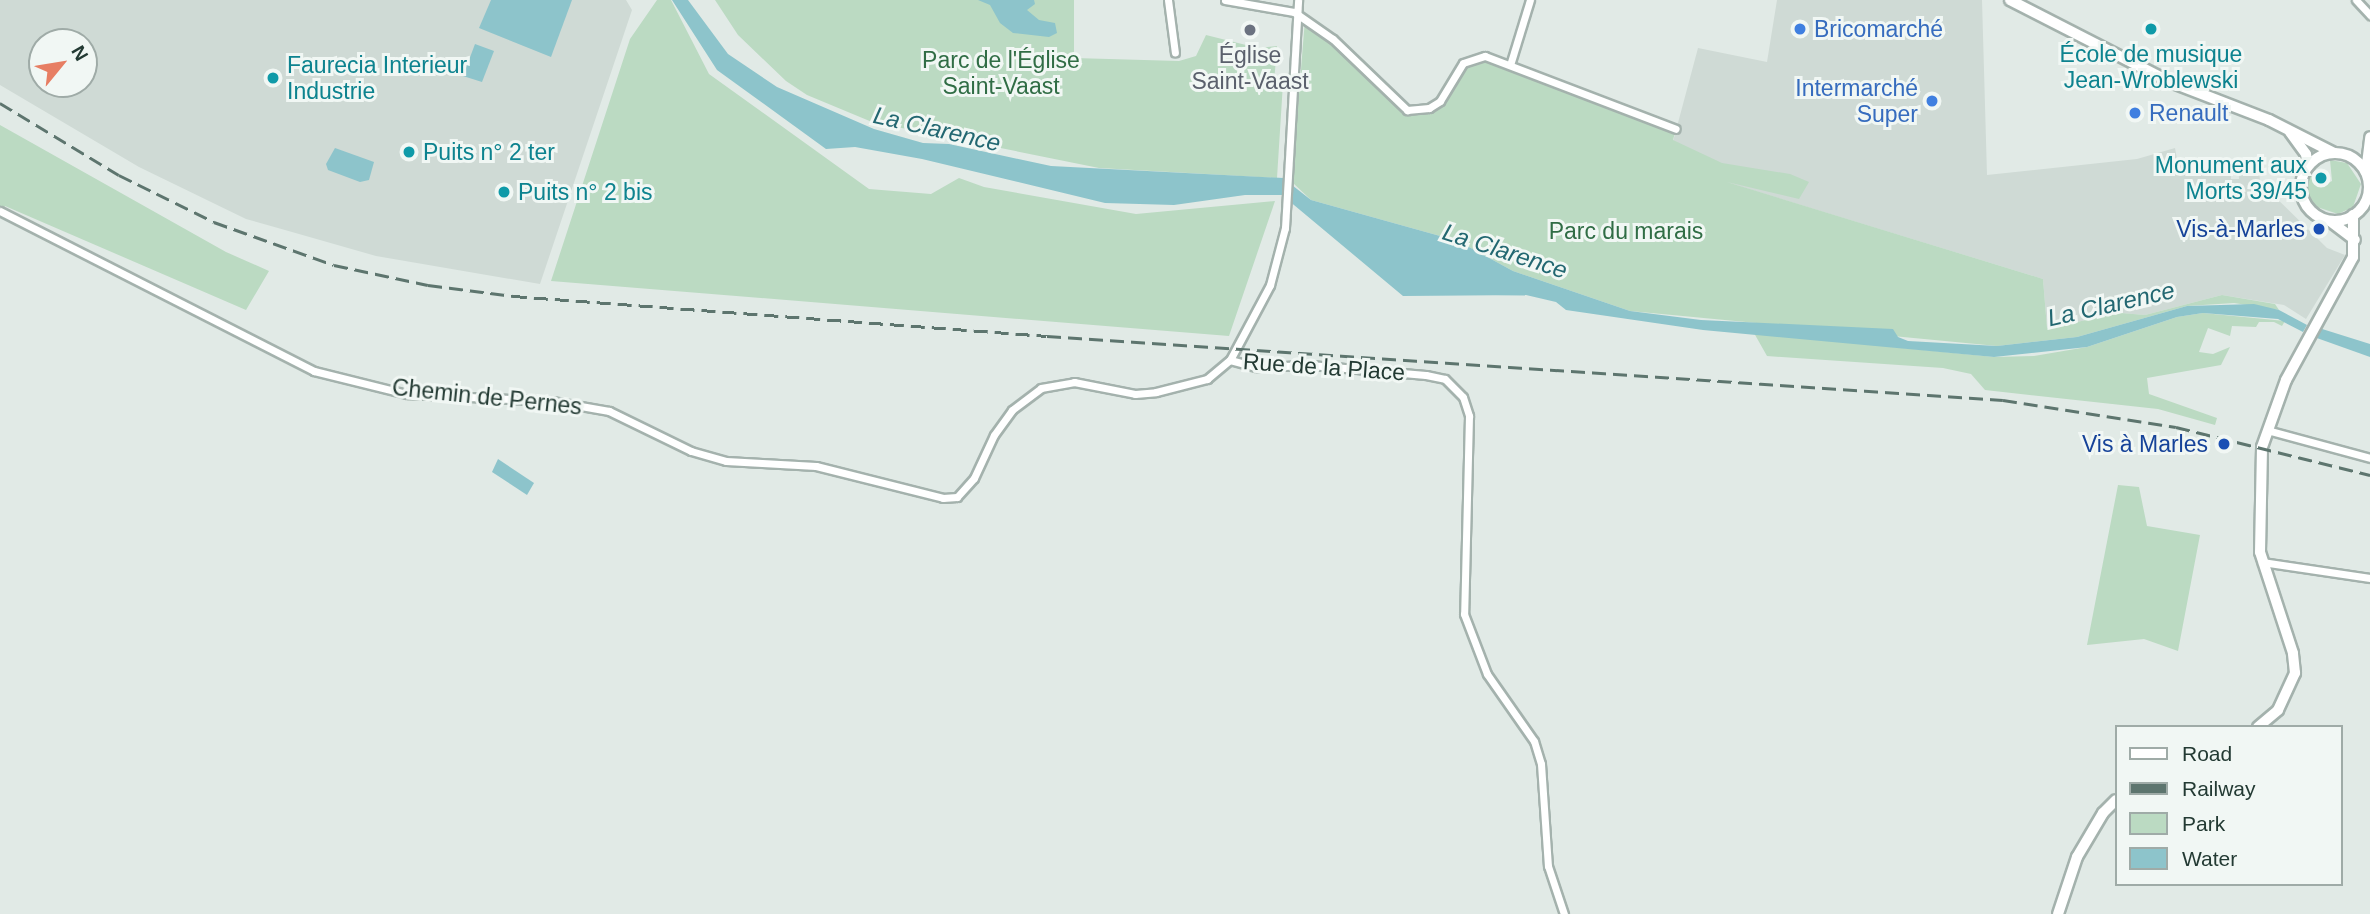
<!DOCTYPE html>
<html>
<head>
<meta charset="utf-8">
<style>
	body { margin:0 }
	#map { position:relative; width:2370px; height:914px; overflow:hidden; background:#e1eae6; font-family:Arial,sans-serif }
	div>[style] { position:absolute }
	.built>* { inset:0; background:#cfdad5 }
	.green>* { inset:0; background:#bbdac2 }
	.water>* { inset:0; background:#8dc4cb }
	.roads { filter:drop-shadow(2px 0 #a4b2ad) drop-shadow(-2px 0 #a4b2ad) drop-shadow(0 2px #a4b2ad) drop-shadow(0 -2px #a4b2ad) }
	.street>* { height:7px; margin:-3.5px; padding:0 3.5px; transform-origin:3.5px; border-radius:3.5px; background:#fff }
	.secondary>* { height:10px; margin:-5px; padding:0 5px; transform-origin:5px; border-radius:5px; background:#fff }
	.secondary>.ring { margin:-5px; padding:0; box-sizing:content-box; background:none; border:10px solid #fff; border-radius:50% }
	.rail>* { height:2.5px; margin-top:-1.25px; transform-origin:0; background:repeating-linear-gradient(90deg,#5d756e 0 14px,transparent 0 21px) }
	.dots>* { width:19px; height:19px; translate:-50% -50%; box-sizing:border-box; border:4px solid #f1f7f4; border-radius:50% }
	span { translate:-50% -50%; white-space:nowrap; text-align:center; line-height:1.15; -webkit-text-stroke:6px #f1f7f4; paint-order:stroke }
	.shop-label { font-size:23px; color:#366cbe }
	.left { translate:0 -50%; text-align:left }
	.right { translate:-100% -50%; text-align:right }
	.culture-label { font-size:23px; color:#0d838f }
	.worship-label { font-size:23px; color:#5b616d }
	.park-label { font-size:23px; color:#306d45 }
	.transit-label { font-size:23px; color:#164399 }
	.street-label { font-size:23px; color:#233a33 }
	.water-label { font-size:24px; color:#226771; font-style:italic }
	.legend { position:absolute; left:2115px; top:725px; width:228px; height:161px; box-sizing:border-box; background:#f1f7f4; border:2px solid #9faba7; margin:0; padding:9px 12px; list-style:none; font-size:21px; color:#233a33 }
	.legend li { display:flex; align-items:center; gap:14px; height:35px }
	.legend b { width:35px; border:2px solid #9faba7 }
	.north { position:absolute; left:28px; top:28px; width:70px; height:70px; box-sizing:border-box; background:#f1f7f4; border:2px solid #9faba7; border-radius:50%; rotate:60deg; font-size:19px; font-weight:700; line-height:28px; text-align:center; color:#233a33 }
	.north::after { content:''; display:block; margin:auto; width:24px; height:32px; background:#e77e63; clip-path:polygon(50% 0,100% 100%,50% 72%,0 100%) }
</style>
</head>
<body>
<div id="map">
	<div class="built">
		<i style="clip-path:polygon(evenodd,0 0,626px 0,632px 10px,540px 284px,376px 256px,285px 230px,246px 219px,139px 167px,0 85px,0 0,42px 42px,84px 42px,84px 84px,42px 84px,42px 42px)"></i>
		<i style="clip-path:polygon(1777px 0,1982px 0,1987px 175px,2137px 159px,2175px 148px,2177px 159px,2201px 164px,2200px 173px,2231px 173px,2231px 179px,2239px 179px,2238px 160px,2259px 164px,2260px 182px,2327px 248px,2345px 255px,2306px 319px,2284px 305px,2222px 295px,2145px 315px,2121px 313px,2047px 328px,2043px 279px,1667px 164px,1698px 48px,1767px 62px)"></i>
	</div>
	<div class="green">
		<i style="clip-path:polygon(657px 0,671px 0,709px 74px,869px 189px,931px 194px,959px 178px,984px 187px,1136px 214px,1275px 201px,1229px 336px,551px 281px,630px 39px)"></i>
		<i style="clip-path:polygon(715px 0,1074px 0,1074px 58px,1179px 61px,1196px 56px,1206px 35px,1258px 48px,1277px 46px,1274px 83px,1283px 83px,1277px 178px,1099px 168px,872px 122px,807px 95px,786px 81px,738px 35px)"></i>
		<i style="clip-path:polygon(1305px 19px,1333px 39px,1397px 104px,1419px 110px,1440px 101px,1463px 63px,1485px 56px,1676px 129px,1673px 140px,1722px 163px,1790px 174px,1809px 182px,1799px 199px,1727px 182px,2043px 279px,2047px 328px,2121px 313px,2145px 315px,2222px 295px,2275px 304px,2279px 310px,2234px 303px,2187px 306px,2077px 337px,1997px 346px,1630px 311px,1513px 271px,1458px 241px,1311px 200px,1292px 182px)"></i>
		<i style="clip-path:polygon(0 125px,226px 252px,269px 271px,246px 310px,5px 206px,0 217px)"></i>
		<i style="clip-path:polygon(2330px 160px,2347px 163px,2361px 184px,2353px 207px,2338px 214px,2314px 206px,2307px 191px,2310px 174px,2324px 185px,2332px 181px)"></i>
		<i style="clip-path:polygon(2203px 313px,2285px 321px,2282px 326px,2274px 322px,2259px 322px,2256px 327px,2232px 326px,2230px 336px,2208px 328px,2199px 352px,2213px 354px,2230px 347px,2221px 365px,2147px 378px,2149px 394px,2217px 418px,2215px 425px,2158px 409px,1985px 390px,1971px 374px,1943px 368px,1767px 356px,1754px 333px,1994px 357px,2034px 356px,2087px 347px,2177px 317px)"></i>
		<i style="clip-path:polygon(2118px 485px,2139px 487px,2147px 526px,2200px 535px,2178px 651px,2144px 639px,2087px 645px)"></i>
	</div>
	<div class="water">
		<i style="clip-path:polygon(491px 0,572px 0,551px 57px,479px 28px)"></i>
		<i style="clip-path:polygon(672px 0,688px 0,728px 54px,777px 87px,874px 129px,923px 143px,949px 144px,1051px 166px,1283px 178px,1311px 200px,1458px 241px,1513px 271px,1630px 311px,1701px 320px,1893px 329px,1898px 337px,1908px 341px,1997px 346px,2077px 337px,2187px 306px,2254px 304px,2279px 310px,2307px 325px,2303px 332px,2278px 319px,2203px 313px,2177px 317px,2087px 347px,1994px 357px,1703px 330px,1566px 310px,1556px 302px,1526px 295px,1403px 296px,1282px 195px,1245px 195px,1174px 205px,1105px 203px,922px 159px,855px 147px,826px 149px,717px 70px)"></i>
		<i style="clip-path:polygon(978px 0,1034px 0,1035px 4px,1027px 10px,1039px 20px,1055px 23px,1057px 33px,1049px 37px,1013px 33px,1000px 23px,990px 5px)"></i>
		<i style="clip-path:polygon(475px 44px,494px 51px,482px 82px,463px 76px)"></i>
		<i style="clip-path:polygon(335px 148px,374px 162px,369px 180px,360px 182px,328px 170px,326px 164px)"></i>
		<i style="clip-path:polygon(2319px 328px,2370px 344px,2370px 357px,2314px 337px)"></i>
		<i style="clip-path:polygon(498px 459px,534px 483px,527px 495px,492px 472px)"></i>
	</div>
	<div class="roads">
		<div class="street">
			<i style="left:1168px;top:0;width:53px;rotate:82.5deg"></i>
			<i style="left:1225px;top:0;width:70px;rotate:9.9deg"></i>
			<i style="left:1294px;top:12px;width:47px;rotate:34.7deg"></i>
			<i style="left:1333px;top:39px;width:103px;rotate:43.8deg"></i>
			<i style="left:1407px;top:110px;width:22px;rotate:-5deg"></i>
			<i style="left:1429px;top:108px;width:13px;rotate:-32deg"></i>
			<i style="left:1440px;top:101px;width:44px;rotate:-58.8deg"></i>
			<i style="left:1463px;top:63px;width:23px;rotate:-18deg"></i>
			<i style="left:1485px;top:56px;width:204px;rotate:20.9deg"></i>
			<i style="left:2356px;top:0;width:21px;rotate:47deg"></i>
			<i style="left:1511px;top:62px;width:65px;rotate:-73deg"></i>
			<i style="left:0;top:211px;width:352px;rotate:27deg"></i>
			<i style="left:314px;top:371px;width:96px;rotate:13.9deg"></i>
			<i style="left:407px;top:394px;width:145px;rotate:2.8deg"></i>
			<i style="left:552px;top:401px;width:58px;rotate:10deg"></i>
			<i style="left:609px;top:411px;width:91px;rotate:26deg"></i>
			<i style="left:691px;top:451px;width:36px;rotate:16deg"></i>
			<i style="left:726px;top:461px;width:90px;rotate:3.2deg"></i>
			<i style="left:816px;top:466px;width:131px;rotate:14.1deg"></i>
			<i style="left:943px;top:498px;width:14px;rotate:-4deg"></i>
			<i style="left:957px;top:497px;width:25px;rotate:-48deg"></i>
			<i style="left:974px;top:478px;width:47px;rotate:-65.1deg"></i>
			<i style="left:994px;top:435px;width:31px;rotate:-54deg"></i>
			<i style="left:1012px;top:410px;width:36px;rotate:-37deg"></i>
			<i style="left:1041px;top:388px;width:34px;rotate:-10deg"></i>
			<i style="left:1074px;top:382px;width:62px;rotate:11.1deg"></i>
			<i style="left:1135px;top:394px;width:21px;rotate:-5deg"></i>
			<i style="left:1156px;top:392px;width:53px;rotate:-14.3deg"></i>
			<i style="left:1207px;top:379px;width:30px;rotate:-40deg"></i>
			<i style="left:1230px;top:360px;width:85px;rotate:-61.9deg"></i>
			<i style="left:1270px;top:285px;width:59px;rotate:-75.3deg"></i>
			<i style="left:1285px;top:228px;width:228px;rotate:-86.7deg"></i>
			<i style="left:1230px;top:360px;width:28px;rotate:15deg"></i>
			<i style="left:1257px;top:367px;width:53px;rotate:-2.2deg"></i>
			<i style="left:1310px;top:365px;width:116px;rotate:4.9deg"></i>
			<i style="left:1426px;top:375px;width:19px;rotate:12deg"></i>
			<i style="left:1445px;top:379px;width:25px;rotate:45deg"></i>
			<i style="left:1463px;top:397px;width:20px;rotate:72deg"></i>
			<i style="left:1469px;top:416px;width:198px;rotate:91.4deg"></i>
			<i style="left:1464px;top:614px;width:64px;rotate:69deg"></i>
			<i style="left:1487px;top:674px;width:82px;rotate:55deg"></i>
			<i style="left:1534px;top:741px;width:24px;rotate:73deg"></i>
			<i style="left:1541px;top:764px;width:102px;rotate:86.1deg"></i>
			<i style="left:1548px;top:866px;width:51px;rotate:71.6deg"></i>
			<i style="left:2267px;top:430px;width:107px;rotate:15.2deg"></i>
			<i style="left:2262px;top:562px;width:109px;rotate:8.4deg"></i>
		</div>
		<div class="secondary">
			<i style="left:2010px;top:0;width:178px;rotate:27.1deg"></i>
			<i style="left:2168px;top:81px;width:108px;rotate:21.1deg"></i>
			<i style="left:2269px;top:120px;width:73px;rotate:26.9deg"></i>
			<i style="left:2290px;top:132px;width:27px;rotate:54deg"></i>
			<i style="left:2306px;top:154px;width:11px;rotate:80deg"></i>
			<i class="ring" style="left:2301px;top:153px;width:58px;height:58px"></i>
			<i style="left:2366px;top:172px;width:35px;rotate:-83deg"></i>
			<i style="left:2330px;top:221px;width:31px;rotate:37deg"></i>
			<i style="left:2258px;top:727px;width:26px;rotate:-40deg"></i>
			<i style="left:2278px;top:710px;width:41px;rotate:-65.3deg"></i>
			<i style="left:2295px;top:673px;width:20px;rotate:-96deg"></i>
			<i style="left:2293px;top:653px;width:106px;rotate:-108.1deg"></i>
			<i style="left:2260px;top:552px;width:105px;rotate:-88.9deg"></i>
			<i style="left:2262px;top:447px;width:71px;rotate:-70.3deg"></i>
			<i style="left:2286px;top:380px;width:140px;rotate:-61.4deg"></i>
			<i style="left:2353px;top:257px;width:42px;rotate:-90deg"></i>
			<i style="left:2058px;top:914px;width:60px;rotate:-71.6deg"></i>
			<i style="left:2077px;top:857px;width:51px;rotate:-59.4deg"></i>
			<i style="left:2103px;top:813px;width:18px;rotate:-45deg"></i>
		</div>
	</div>
	<div class="rail">
		<i style="left:0;top:103px;width:139px;rotate:31.2deg"></i>
		<i style="left:119px;top:175px;width:106px;rotate:26.3deg"></i>
		<i style="left:214px;top:222px;width:127px;rotate:19.7deg"></i>
		<i style="left:334px;top:265px;width:96px;rotate:12deg"></i>
		<i style="left:428px;top:285px;width:86px;rotate:7.4deg"></i>
		<i style="left:513px;top:296px;width:535px;rotate:4.28deg"></i>
		<i style="left:1047px;top:336px;width:958px;rotate:3.83deg"></i>
		<i style="left:2003px;top:400px;width:175px;rotate:8.9deg"></i>
		<i style="left:2176px;top:427px;width:200px;rotate:13.9deg"></i>
	</div>
	<div class="dots">
		<i style="left:1800px;top:29px;background:#3f7fe0"></i>
		<i style="left:2151px;top:29px;background:#0f9aa8"></i>
		<i style="left:1250px;top:30px;background:#6b7280"></i>
		<i style="left:273px;top:78px;background:#0f9aa8"></i>
		<i style="left:1932px;top:101px;background:#3f7fe0"></i>
		<i style="left:2135px;top:113px;background:#3f7fe0"></i>
		<i style="left:409px;top:152px;background:#0f9aa8"></i>
		<i style="left:2321px;top:178px;background:#0f9aa8"></i>
		<i style="left:504px;top:192px;background:#0f9aa8"></i>
		<i style="left:2319px;top:229px;background:#1a4fb4"></i>
		<i style="left:2224px;top:444px;background:#1a4fb4"></i>
	</div>
	<div class="shop-label">
		<span class="left" style="left:1814px;top:29px">Bricomarché</span>
		<span class="right" style="left:1918px;top:101px">Intermarché<br>Super</span>
		<span class="left" style="left:2149px;top:113px">Renault</span>
	</div>
	<div class="culture-label">
		<span style="left:2151px;top:67px">École de musique<br>Jean-Wroblewski</span>
		<span class="left" style="left:287px;top:78px">Faurecia Interieur<br>Industrie</span>
		<span class="left" style="left:423px;top:152px">Puits n° 2 ter</span>
		<span class="right" style="left:2307px;top:178px">Monument aux<br>Morts 39/45</span>
		<span class="left" style="left:518px;top:192px">Puits n° 2 bis</span>
	</div>
	<div class="worship-label">
		<span style="left:1250px;top:68px">Église<br>Saint-Vaast</span>
	</div>
	<div class="park-label">
		<span style="left:1001px;top:73px">Parc de l'Église<br>Saint-Vaast</span>
		<span style="left:1626px;top:231px">Parc du marais</span>
	</div>
	<div class="transit-label">
		<span class="right" style="left:2305px;top:229px">Vis-à-Marles</span>
		<span class="right" style="left:2208px;top:444px">Vis à Marles</span>
	</div>
	<div class="street-label">
		<span style="left:1324px;top:367px;rotate:4deg">Rue de la Place</span>
		<span style="left:487px;top:397px;rotate:6deg">Chemin de Pernes</span>
	</div>
	<div class="water-label">
		<span style="left:937px;top:129px;rotate:13deg">La Clarence</span>
		<span style="left:1505px;top:251px;rotate:18deg">La Clarence</span>
		<span style="left:2111px;top:304px;rotate:-13deg">La Clarence</span>
	</div>
	<ul class="legend">
	<li><b style="height:9px;background:#fff"></b>Road</li>
	<li><b style="height:9px;background:#5d756e"></b>Railway</li>
	<li><b style="height:19px;background:#bbdac2"></b>Park</li>
	<li><b style="height:19px;background:#8dc4cb"></b>Water</li>
	</ul>
	<div class="north">N</div>
</div>
</body>
</html>
